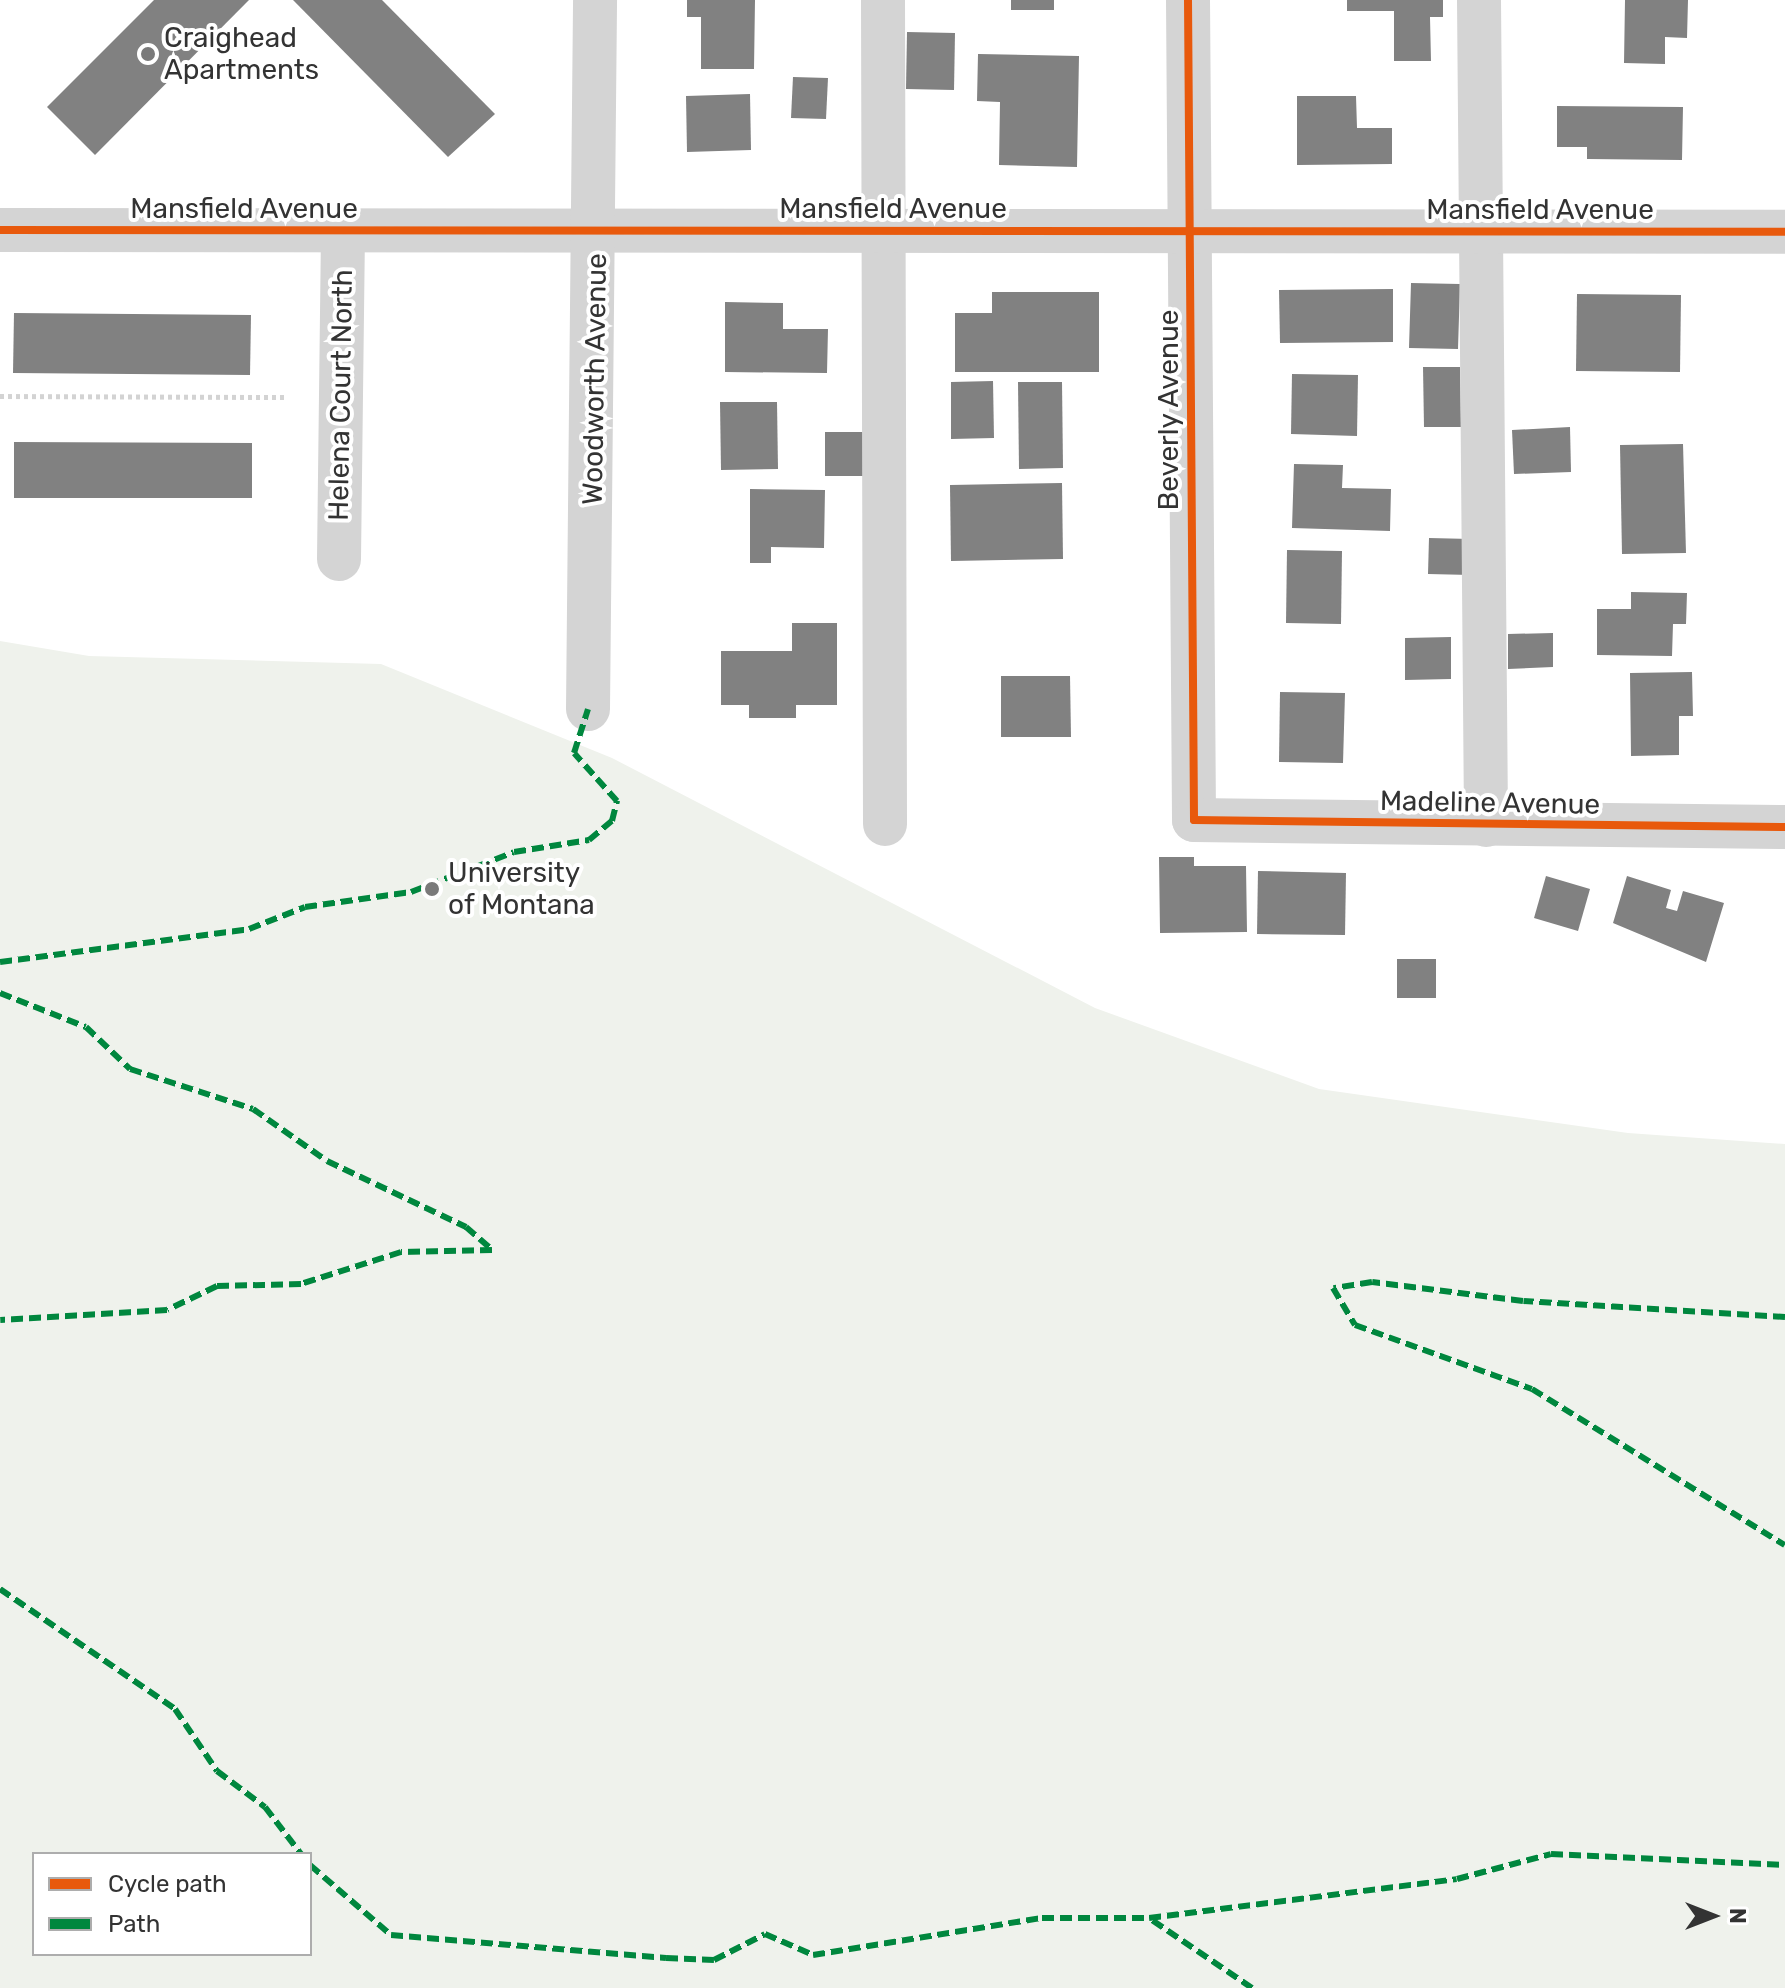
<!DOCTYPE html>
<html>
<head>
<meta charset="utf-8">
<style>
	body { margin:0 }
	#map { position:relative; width:1785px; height:1988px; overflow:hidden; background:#fff; font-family:Rubik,sans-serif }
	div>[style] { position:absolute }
	.green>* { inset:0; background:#eff2ec }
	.building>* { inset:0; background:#818181 }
	.path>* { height:5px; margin-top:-2.5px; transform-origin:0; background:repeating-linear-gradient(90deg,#d3d3d3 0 4px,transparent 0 8px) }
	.minor>* { height:44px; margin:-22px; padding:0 22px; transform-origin:22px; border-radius:22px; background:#d4d4d4 }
	.quiet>* { height:6px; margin-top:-3px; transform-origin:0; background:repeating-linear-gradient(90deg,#00873e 0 12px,transparent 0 18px) }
	.cycleway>* { height:8px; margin:-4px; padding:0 4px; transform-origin:4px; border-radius:4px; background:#e8590c }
	.dots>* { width:22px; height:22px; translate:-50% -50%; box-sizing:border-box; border:4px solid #fff; border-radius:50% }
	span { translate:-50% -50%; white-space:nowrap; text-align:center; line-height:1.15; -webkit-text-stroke:8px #fff; paint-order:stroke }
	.poi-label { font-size:28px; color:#333 }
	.left { translate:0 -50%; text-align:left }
	.street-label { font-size:28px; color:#333 }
	.legend { position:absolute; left:32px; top:1852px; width:280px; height:104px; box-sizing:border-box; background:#fff; border:2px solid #adadad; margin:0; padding:10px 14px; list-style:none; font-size:24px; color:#333 }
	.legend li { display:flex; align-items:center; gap:16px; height:40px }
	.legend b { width:40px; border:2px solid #adadad }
	.north { position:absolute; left:1673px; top:1876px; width:80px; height:80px; -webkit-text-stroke:6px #fff; paint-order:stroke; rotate:90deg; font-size:22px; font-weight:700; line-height:32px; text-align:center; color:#333 }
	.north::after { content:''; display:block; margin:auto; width:28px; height:36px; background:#333; clip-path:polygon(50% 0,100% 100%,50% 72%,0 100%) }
</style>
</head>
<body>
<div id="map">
	<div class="green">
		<i style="clip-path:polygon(evenodd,0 641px,89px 656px,381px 664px,612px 758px,1095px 1008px,1319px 1089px,1628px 1133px,1785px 1144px,1785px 1988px,0 1988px,0 641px,310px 1854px,310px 1954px,34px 1954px,34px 1854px,310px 1854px)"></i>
	</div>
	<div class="building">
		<i style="clip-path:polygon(154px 0,249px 0,95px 155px,47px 107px)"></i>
		<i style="clip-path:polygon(293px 0,382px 0,495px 114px,448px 157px)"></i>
		<i style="clip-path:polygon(687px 0,755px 0,754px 69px,701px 69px,701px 17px,687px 17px)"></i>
		<i style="clip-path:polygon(1011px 0,1054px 0,1054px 10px,1011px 10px)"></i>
		<i style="clip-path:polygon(1347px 0,1443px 0,1443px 17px,1430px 17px,1431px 61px,1394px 61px,1394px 11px,1347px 11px)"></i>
		<i style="clip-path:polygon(1625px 0,1688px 0,1687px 38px,1665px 37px,1665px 64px,1624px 63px)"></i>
		<i style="clip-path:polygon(907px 32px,955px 33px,954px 90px,906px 89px)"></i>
		<i style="clip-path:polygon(978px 54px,1079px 56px,1077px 167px,999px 165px,1000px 102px,977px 101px)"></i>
		<i style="clip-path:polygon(793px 77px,828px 78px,826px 119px,791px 118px)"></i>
		<i style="clip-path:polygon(750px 94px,751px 150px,687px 152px,686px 96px)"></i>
		<i style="clip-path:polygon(1297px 96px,1356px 96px,1357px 128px,1392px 128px,1392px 164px,1297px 165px)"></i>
		<i style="clip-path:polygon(1557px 106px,1683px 107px,1682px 160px,1587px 159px,1587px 147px,1557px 147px)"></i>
		<i style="clip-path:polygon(1411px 283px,1460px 284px,1458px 349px,1409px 348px)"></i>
		<i style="clip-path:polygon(1393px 289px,1393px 342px,1280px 343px,1279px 290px)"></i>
		<i style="clip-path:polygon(992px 292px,1099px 292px,1099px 372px,955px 372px,955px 313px,992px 313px)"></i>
		<i style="clip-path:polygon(1577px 294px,1681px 295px,1680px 372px,1576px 371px)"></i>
		<i style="clip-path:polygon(725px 302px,783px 303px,783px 329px,828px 329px,827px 373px,725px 372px)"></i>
		<i style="clip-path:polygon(14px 313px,251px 315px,250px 375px,13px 373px)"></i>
		<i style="clip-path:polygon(1423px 367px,1460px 367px,1461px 427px,1424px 427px)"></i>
		<i style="clip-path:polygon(1292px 374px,1358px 375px,1357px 436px,1291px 434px)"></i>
		<i style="clip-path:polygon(993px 381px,994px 438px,951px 439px,951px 382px)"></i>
		<i style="clip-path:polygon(1018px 382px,1062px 382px,1063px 468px,1019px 469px)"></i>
		<i style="clip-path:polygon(720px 402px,777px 402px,778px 469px,721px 470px)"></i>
		<i style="clip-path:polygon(1570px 427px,1571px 472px,1514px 474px,1512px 430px)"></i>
		<i style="clip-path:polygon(825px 432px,875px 432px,874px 476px,825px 476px)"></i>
		<i style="clip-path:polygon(14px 442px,252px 443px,252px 498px,14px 498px)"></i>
		<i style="clip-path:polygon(1683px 444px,1686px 553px,1622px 554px,1620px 445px)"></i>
		<i style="clip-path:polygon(1294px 464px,1343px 465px,1342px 488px,1391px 489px,1390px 531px,1292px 528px)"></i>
		<i style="clip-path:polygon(1062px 483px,1063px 559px,951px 561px,950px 485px)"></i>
		<i style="clip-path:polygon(750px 489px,825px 490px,824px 548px,771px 547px,771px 563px,750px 563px)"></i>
		<i style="clip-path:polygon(1429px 538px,1471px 539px,1471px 575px,1428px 574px)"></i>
		<i style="clip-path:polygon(1287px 550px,1342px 551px,1341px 624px,1286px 623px)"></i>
		<i style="clip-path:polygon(1631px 592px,1687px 593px,1686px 624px,1673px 624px,1672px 656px,1597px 655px,1597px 609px,1631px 609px)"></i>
		<i style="clip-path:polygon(792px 623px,837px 623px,837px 705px,796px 705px,796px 718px,749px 718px,749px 705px,721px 705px,721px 651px,792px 651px)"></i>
		<i style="clip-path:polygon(1553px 633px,1553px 667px,1508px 669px,1508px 634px)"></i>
		<i style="clip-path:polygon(1451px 637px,1451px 679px,1405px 680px,1405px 638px)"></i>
		<i style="clip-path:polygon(1692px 672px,1693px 716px,1679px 716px,1679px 755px,1631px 756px,1630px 673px)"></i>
		<i style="clip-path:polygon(1001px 676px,1070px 676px,1071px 737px,1001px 737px)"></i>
		<i style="clip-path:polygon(1280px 692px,1345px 693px,1343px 763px,1279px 762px)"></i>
		<i style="clip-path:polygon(1159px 857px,1194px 857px,1194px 866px,1246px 866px,1247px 932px,1160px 933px)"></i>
		<i style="clip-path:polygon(1258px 871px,1346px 873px,1345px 935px,1257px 934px)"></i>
		<i style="clip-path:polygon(1546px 876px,1590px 889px,1578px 931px,1534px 918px)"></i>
		<i style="clip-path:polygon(1627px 876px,1671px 890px,1666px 908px,1677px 911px,1683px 891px,1724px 903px,1706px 962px,1613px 923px)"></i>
		<i style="clip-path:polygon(1397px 959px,1436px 959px,1436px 998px,1397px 998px)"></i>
	</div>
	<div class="path">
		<i style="left:0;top:396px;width:284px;rotate:0.2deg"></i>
	</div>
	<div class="minor">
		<i style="left:883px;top:0;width:824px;rotate:89.86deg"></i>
		<i style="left:1188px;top:0;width:820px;rotate:89.58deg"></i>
		<i style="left:1194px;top:820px;width:591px;rotate:0.68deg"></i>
		<i style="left:1479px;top:0;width:825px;rotate:89.51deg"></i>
		<i style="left:0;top:230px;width:1785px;rotate:0.06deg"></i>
		<i style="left:339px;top:559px;width:328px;rotate:-89.3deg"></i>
		<i style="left:588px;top:709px;width:709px;rotate:-89.43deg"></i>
	</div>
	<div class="quiet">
		<i style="left:0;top:962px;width:251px;rotate:-7.5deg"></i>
		<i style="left:249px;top:929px;width:60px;rotate:-21.4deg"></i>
		<i style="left:305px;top:907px;width:107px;rotate:-8.1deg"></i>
		<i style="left:411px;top:892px;width:110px;rotate:-21.2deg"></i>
		<i style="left:514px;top:852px;width:76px;rotate:-9.1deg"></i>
		<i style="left:589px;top:840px;width:30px;rotate:-40deg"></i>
		<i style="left:612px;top:821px;width:21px;rotate:-76deg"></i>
		<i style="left:617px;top:801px;width:64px;rotate:-131.9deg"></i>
		<i style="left:574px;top:753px;width:46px;rotate:-72.3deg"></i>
		<i style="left:0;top:993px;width:92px;rotate:21.6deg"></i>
		<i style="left:86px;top:1027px;width:61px;rotate:43.7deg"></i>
		<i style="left:130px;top:1069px;width:129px;rotate:18deg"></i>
		<i style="left:253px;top:1109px;width:90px;rotate:35.1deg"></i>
		<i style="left:327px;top:1161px;width:154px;rotate:25.4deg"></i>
		<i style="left:466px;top:1227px;width:35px;rotate:41deg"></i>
		<i style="left:492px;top:1250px;width:91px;rotate:178.7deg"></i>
		<i style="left:401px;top:1252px;width:105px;rotate:162.3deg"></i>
		<i style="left:301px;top:1284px;width:84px;rotate:178.6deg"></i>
		<i style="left:217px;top:1286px;width:55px;rotate:154.4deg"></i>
		<i style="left:167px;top:1310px;width:167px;rotate:176.6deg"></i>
		<i style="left:1785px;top:1317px;width:262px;rotate:-176.5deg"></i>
		<i style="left:1523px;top:1301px;width:152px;rotate:-172.8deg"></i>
		<i style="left:1372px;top:1282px;width:39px;rotate:171deg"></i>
		<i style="left:1333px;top:1288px;width:43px;rotate:59.3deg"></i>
		<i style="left:1355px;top:1325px;width:188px;rotate:19.9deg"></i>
		<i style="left:1532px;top:1389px;width:297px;rotate:31.7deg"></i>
		<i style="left:0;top:1589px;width:212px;rotate:34.4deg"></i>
		<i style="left:175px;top:1709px;width:75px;rotate:55.9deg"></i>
		<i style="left:217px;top:1771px;width:60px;rotate:36.9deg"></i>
		<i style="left:265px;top:1807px;width:59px;rotate:52.5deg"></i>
		<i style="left:310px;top:1865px;width:107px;rotate:40.8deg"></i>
		<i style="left:391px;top:1935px;width:276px;rotate:4.8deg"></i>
		<i style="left:666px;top:1958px;width:48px;rotate:2.4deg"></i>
		<i style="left:714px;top:1960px;width:57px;rotate:-27deg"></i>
		<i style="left:765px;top:1934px;width:52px;rotate:23.6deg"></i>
		<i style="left:813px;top:1955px;width:232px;rotate:-9.2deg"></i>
		<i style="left:1042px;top:1918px;width:107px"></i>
		<i style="left:1252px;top:1988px;width:125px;rotate:-145.8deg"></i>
		<i style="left:1149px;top:1918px;width:310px;rotate:-7.2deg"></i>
		<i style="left:1457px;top:1879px;width:97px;rotate:-14.9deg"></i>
		<i style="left:1551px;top:1854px;width:234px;rotate:2.7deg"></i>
	</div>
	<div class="cycleway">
		<i style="left:1188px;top:0;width:820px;rotate:89.58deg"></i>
		<i style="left:1194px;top:820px;width:591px;rotate:0.68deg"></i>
		<i style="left:0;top:230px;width:1785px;rotate:0.06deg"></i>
	</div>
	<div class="dots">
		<i style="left:148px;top:54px;background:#7a7a7a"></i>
		<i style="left:432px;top:889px;background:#7a7a7a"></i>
	</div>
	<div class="poi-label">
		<span class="left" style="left:164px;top:54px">Craighead<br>Apartments</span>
		<span class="left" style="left:448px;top:889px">University<br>of Montana</span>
	</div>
	<div class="street-label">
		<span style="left:244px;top:209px">Mansfield Avenue</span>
		<span style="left:893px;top:209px">Mansfield Avenue</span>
		<span style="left:1540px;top:210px">Mansfield Avenue</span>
		<span style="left:595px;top:379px;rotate:-89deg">Woodworth Avenue</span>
		<span style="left:341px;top:395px;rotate:-89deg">Helena Court North</span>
		<span style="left:1169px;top:410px;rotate:-90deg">Beverly Avenue</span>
		<span style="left:1490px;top:803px;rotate:1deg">Madeline Avenue</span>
	</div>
	<ul class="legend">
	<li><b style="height:10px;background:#e8590c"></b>Cycle path</li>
	<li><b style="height:10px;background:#00873e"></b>Path</li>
	</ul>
	<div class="north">N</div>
</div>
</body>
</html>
